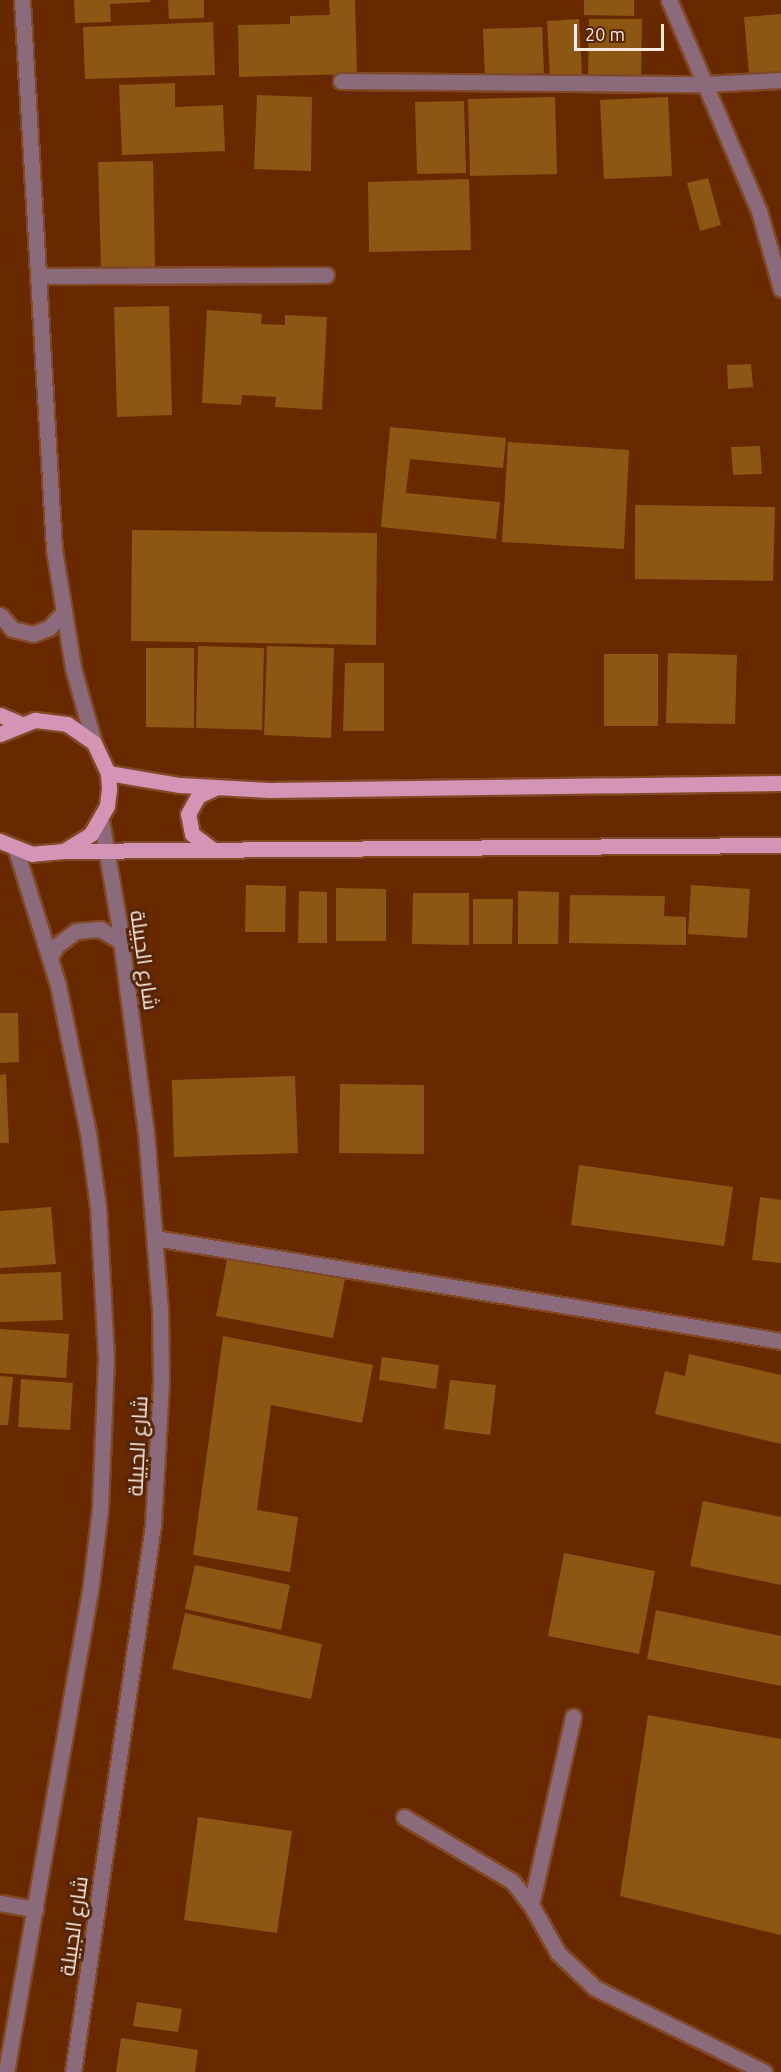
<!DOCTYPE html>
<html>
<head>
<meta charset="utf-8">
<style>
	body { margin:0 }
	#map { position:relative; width:781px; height:2072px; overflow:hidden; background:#692900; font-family:Ubuntu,Cairo,sans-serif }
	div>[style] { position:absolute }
	.building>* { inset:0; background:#8b5712 }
	.roads { filter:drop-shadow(2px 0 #804824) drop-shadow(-2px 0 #804824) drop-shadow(0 2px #804824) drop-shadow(0 -2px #804824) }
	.minor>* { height:15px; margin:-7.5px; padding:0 7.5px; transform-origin:7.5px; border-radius:7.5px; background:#8b6b7b }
	.major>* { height:15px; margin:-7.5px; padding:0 7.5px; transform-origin:7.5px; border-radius:7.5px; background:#d494b5 }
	span { translate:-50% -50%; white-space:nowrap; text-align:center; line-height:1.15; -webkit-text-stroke:6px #562507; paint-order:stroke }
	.street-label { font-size:21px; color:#faeae2 }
	.scale { position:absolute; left:574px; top:24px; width:90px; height:27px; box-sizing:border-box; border:3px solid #faeae2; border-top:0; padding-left:8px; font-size:18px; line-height:21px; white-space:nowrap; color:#faeae2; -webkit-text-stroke:4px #562507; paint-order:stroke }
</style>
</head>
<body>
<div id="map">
	<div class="building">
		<i style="clip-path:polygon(74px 0,150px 0,150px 2px,110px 4px,111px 22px,75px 23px)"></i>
		<i style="clip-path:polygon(168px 0,204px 0,204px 18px,169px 19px)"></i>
		<i style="clip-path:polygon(329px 0,355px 0,357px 74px,239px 77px,238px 25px,290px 24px,290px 16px,330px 15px)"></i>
		<i style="clip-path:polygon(584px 0,634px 0,634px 16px,584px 15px)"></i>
		<i style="clip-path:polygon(781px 14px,781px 71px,749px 74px,744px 17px)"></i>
		<i style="clip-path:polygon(579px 19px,582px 75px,550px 77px,547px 21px)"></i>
		<i style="clip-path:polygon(589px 19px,642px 19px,641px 78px,588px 76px)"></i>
		<i style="clip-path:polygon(213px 22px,215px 75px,85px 79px,83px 27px)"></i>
		<i style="clip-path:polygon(542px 27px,544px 73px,485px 76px,483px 29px)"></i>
		<i style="clip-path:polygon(175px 83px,175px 107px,223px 105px,225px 151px,122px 155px,119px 85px)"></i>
		<i style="clip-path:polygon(257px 95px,312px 97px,311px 171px,254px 169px)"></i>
		<i style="clip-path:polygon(555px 97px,557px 174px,470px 176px,468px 99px)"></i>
		<i style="clip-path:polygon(668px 97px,672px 176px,604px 179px,600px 100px)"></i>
		<i style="clip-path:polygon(464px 101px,466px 173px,417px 174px,415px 102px)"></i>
		<i style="clip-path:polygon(153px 161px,155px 267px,101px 268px,98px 162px)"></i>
		<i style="clip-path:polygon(708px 178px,721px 225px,700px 231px,687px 183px)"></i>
		<i style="clip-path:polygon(469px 179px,471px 250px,369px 252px,368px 182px)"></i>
		<i style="clip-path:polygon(169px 306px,172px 415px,117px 417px,114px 307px)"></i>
		<i style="clip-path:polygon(207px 310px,262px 314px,261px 324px,285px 325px,285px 315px,327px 317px,322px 410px,275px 407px,276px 397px,242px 395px,241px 405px,202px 403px)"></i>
		<i style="clip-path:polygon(751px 364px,753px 387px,728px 389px,727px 365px)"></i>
		<i style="clip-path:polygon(390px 427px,506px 438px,503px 468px,410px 459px,406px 493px,500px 502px,496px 539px,381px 527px)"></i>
		<i style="clip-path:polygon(508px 442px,629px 450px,624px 549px,502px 542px)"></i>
		<i style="clip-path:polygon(760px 446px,762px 474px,733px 475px,731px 447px)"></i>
		<i style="clip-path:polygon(635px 505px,775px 507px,773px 581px,635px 579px)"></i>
		<i style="clip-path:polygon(132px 530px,377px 533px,376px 645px,131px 641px)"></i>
		<i style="clip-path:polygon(198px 646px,264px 648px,262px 730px,196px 728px)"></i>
		<i style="clip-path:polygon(267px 646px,334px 648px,331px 738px,264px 735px)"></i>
		<i style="clip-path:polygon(146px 648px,194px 648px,194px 728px,146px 727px)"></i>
		<i style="clip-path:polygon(668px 653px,737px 655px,735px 724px,666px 723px)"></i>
		<i style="clip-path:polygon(604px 654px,658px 654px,658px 726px,604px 726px)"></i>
		<i style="clip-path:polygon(345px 663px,384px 663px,384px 731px,343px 731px)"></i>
		<i style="clip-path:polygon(246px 885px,286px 886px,285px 932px,245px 932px)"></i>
		<i style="clip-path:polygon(691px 885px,750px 889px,747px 938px,688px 934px)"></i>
		<i style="clip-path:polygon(336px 888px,386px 889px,386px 941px,336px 941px)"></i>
		<i style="clip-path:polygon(299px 891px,327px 892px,327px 943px,298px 943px)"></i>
		<i style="clip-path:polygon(518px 891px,559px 892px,558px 944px,518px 944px)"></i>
		<i style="clip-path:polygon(413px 893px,469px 893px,469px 945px,412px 944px)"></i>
		<i style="clip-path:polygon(570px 895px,665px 896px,664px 916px,686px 917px,686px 945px,569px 943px)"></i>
		<i style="clip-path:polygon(473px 899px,513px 899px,512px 944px,473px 944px)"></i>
		<i style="clip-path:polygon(0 1013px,18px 1013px,19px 1062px,0 1063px)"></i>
		<i style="clip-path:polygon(6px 1074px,9px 1143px,0 1143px,0 1075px)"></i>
		<i style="clip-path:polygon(295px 1076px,298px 1153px,174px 1157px,172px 1080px)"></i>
		<i style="clip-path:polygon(340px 1084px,424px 1085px,424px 1154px,339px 1153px)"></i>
		<i style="clip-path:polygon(579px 1165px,733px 1187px,724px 1246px,571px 1225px)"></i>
		<i style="clip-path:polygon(760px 1197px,781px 1200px,781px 1263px,752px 1260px)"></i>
		<i style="clip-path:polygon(51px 1207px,56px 1264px,0 1268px,0 1211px)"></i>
		<i style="clip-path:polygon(228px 1255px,345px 1279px,333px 1338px,216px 1316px)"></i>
		<i style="clip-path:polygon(61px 1272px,63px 1320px,0 1322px,0 1274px)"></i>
		<i style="clip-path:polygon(0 1329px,69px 1334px,66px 1378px,0 1373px)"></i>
		<i style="clip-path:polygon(223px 1336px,373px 1365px,362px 1423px,271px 1405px,257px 1510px,298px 1517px,290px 1572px,193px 1555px)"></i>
		<i style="clip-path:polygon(689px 1354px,781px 1375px,781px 1444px,655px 1414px,665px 1371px,685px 1376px)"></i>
		<i style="clip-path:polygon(382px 1357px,439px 1365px,436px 1389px,379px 1380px)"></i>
		<i style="clip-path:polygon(0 1376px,13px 1377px,8px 1425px,0 1425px)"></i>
		<i style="clip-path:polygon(21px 1379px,73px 1383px,70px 1430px,18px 1427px)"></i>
		<i style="clip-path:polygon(450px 1380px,496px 1385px,490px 1435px,444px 1429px)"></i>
		<i style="clip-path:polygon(703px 1501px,781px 1517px,781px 1585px,690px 1566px)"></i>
		<i style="clip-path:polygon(564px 1553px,655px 1571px,639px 1654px,548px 1636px)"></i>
		<i style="clip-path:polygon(195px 1565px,290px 1585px,281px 1630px,185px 1609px)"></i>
		<i style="clip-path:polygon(656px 1610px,781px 1636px,781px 1686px,647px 1659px)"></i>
		<i style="clip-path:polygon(185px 1613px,322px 1644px,311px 1699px,172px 1669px)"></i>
		<i style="clip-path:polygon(648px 1715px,781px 1739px,781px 1935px,620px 1896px)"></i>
		<i style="clip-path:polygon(198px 1817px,292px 1831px,277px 1933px,184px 1920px)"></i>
		<i style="clip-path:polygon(137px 2002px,182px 2009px,178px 2032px,133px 2026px)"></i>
		<i style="clip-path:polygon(121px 2038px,198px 2050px,195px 2072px,116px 2072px)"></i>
	</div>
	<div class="roads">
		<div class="minor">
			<i style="left:22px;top:0;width:550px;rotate:86.66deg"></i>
			<i style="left:54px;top:549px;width:121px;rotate:80.9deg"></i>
			<i style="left:73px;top:668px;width:78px;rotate:74.4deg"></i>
			<i style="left:669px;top:0;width:229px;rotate:66.9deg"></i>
			<i style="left:759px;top:211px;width:81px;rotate:74.2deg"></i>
			<i style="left:341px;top:81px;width:363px;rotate:0.5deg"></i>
			<i style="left:704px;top:84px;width:77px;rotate:-3deg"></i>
			<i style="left:38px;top:276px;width:288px;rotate:-0.2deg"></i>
			<i style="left:0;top:615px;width:18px;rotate:49deg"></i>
			<i style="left:12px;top:629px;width:22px;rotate:13deg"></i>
			<i style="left:33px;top:634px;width:17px;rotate:-21deg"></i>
			<i style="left:49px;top:628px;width:21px;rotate:-47deg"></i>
			<i style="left:50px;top:957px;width:13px;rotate:-61deg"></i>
			<i style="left:56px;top:946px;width:25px;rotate:-37deg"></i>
			<i style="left:76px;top:931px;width:24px;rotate:-5deg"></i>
			<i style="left:100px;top:929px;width:26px;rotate:31deg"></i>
			<i style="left:155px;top:1238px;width:634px;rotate:9.34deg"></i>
			<i style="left:404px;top:1817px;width:126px;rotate:30.7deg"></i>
			<i style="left:512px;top:1881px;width:31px;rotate:52deg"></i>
			<i style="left:531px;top:1905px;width:55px;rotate:60.6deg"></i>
			<i style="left:558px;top:1953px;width:51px;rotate:43.4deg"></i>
			<i style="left:595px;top:1988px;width:189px;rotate:26.4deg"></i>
			<i style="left:0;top:1903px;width:36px;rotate:10deg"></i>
			<i style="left:531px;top:1905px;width:193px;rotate:-77.4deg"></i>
			<i style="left:6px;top:2072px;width:495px;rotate:-80.1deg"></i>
			<i style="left:91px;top:1584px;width:77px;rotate:-83.2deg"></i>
			<i style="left:100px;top:1508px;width:150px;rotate:-87.7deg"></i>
			<i style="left:106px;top:1358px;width:151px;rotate:-93deg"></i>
			<i style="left:98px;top:1207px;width:75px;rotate:-97.7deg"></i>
			<i style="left:88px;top:1133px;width:151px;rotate:-101.5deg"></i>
			<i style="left:58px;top:985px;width:141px;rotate:-107.3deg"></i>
			<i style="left:73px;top:2072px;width:553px;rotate:-81.68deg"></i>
			<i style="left:153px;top:1525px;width:144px;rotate:-86.8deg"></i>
			<i style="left:161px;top:1381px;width:71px;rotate:-90.8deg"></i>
			<i style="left:160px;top:1310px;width:178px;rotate:-94.5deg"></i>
			<i style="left:146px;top:1133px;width:211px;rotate:-97.4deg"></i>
			<i style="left:119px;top:924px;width:106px;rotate:-99.8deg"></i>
		</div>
		<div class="major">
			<i style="left:0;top:715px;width:21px;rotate:23deg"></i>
			<i style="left:0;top:734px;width:38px;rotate:-22deg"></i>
			<i style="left:35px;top:720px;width:32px;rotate:7deg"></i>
			<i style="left:67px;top:724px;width:33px;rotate:35deg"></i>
			<i style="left:94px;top:743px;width:33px;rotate:65deg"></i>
			<i style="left:108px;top:773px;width:16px;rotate:86deg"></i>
			<i style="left:109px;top:789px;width:17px;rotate:97deg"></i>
			<i style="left:107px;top:806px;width:32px;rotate:120deg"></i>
			<i style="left:91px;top:834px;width:32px;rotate:148deg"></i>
			<i style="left:64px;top:851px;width:32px;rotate:175deg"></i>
			<i style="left:32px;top:854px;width:35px;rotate:-158deg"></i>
			<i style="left:108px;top:773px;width:73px;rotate:9.5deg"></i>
			<i style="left:180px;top:785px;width:89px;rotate:3.2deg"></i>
			<i style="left:269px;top:790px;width:512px;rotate:-0.78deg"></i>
			<i style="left:212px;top:849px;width:25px;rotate:-143deg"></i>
			<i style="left:192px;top:834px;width:20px;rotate:-101deg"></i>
			<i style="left:188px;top:814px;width:21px;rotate:-61deg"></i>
			<i style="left:198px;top:796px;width:17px;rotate:-25deg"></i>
			<i style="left:64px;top:851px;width:717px;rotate:-0.48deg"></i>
		</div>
	</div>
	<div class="street-label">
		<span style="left:145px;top:960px;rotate:82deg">شارع الجبيلة</span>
		<span style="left:137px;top:1446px;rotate:-87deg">شارع الجبيلة</span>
		<span style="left:73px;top:1926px;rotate:-82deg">شارع الجبيلة</span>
	</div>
	<div class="scale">20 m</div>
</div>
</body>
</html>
